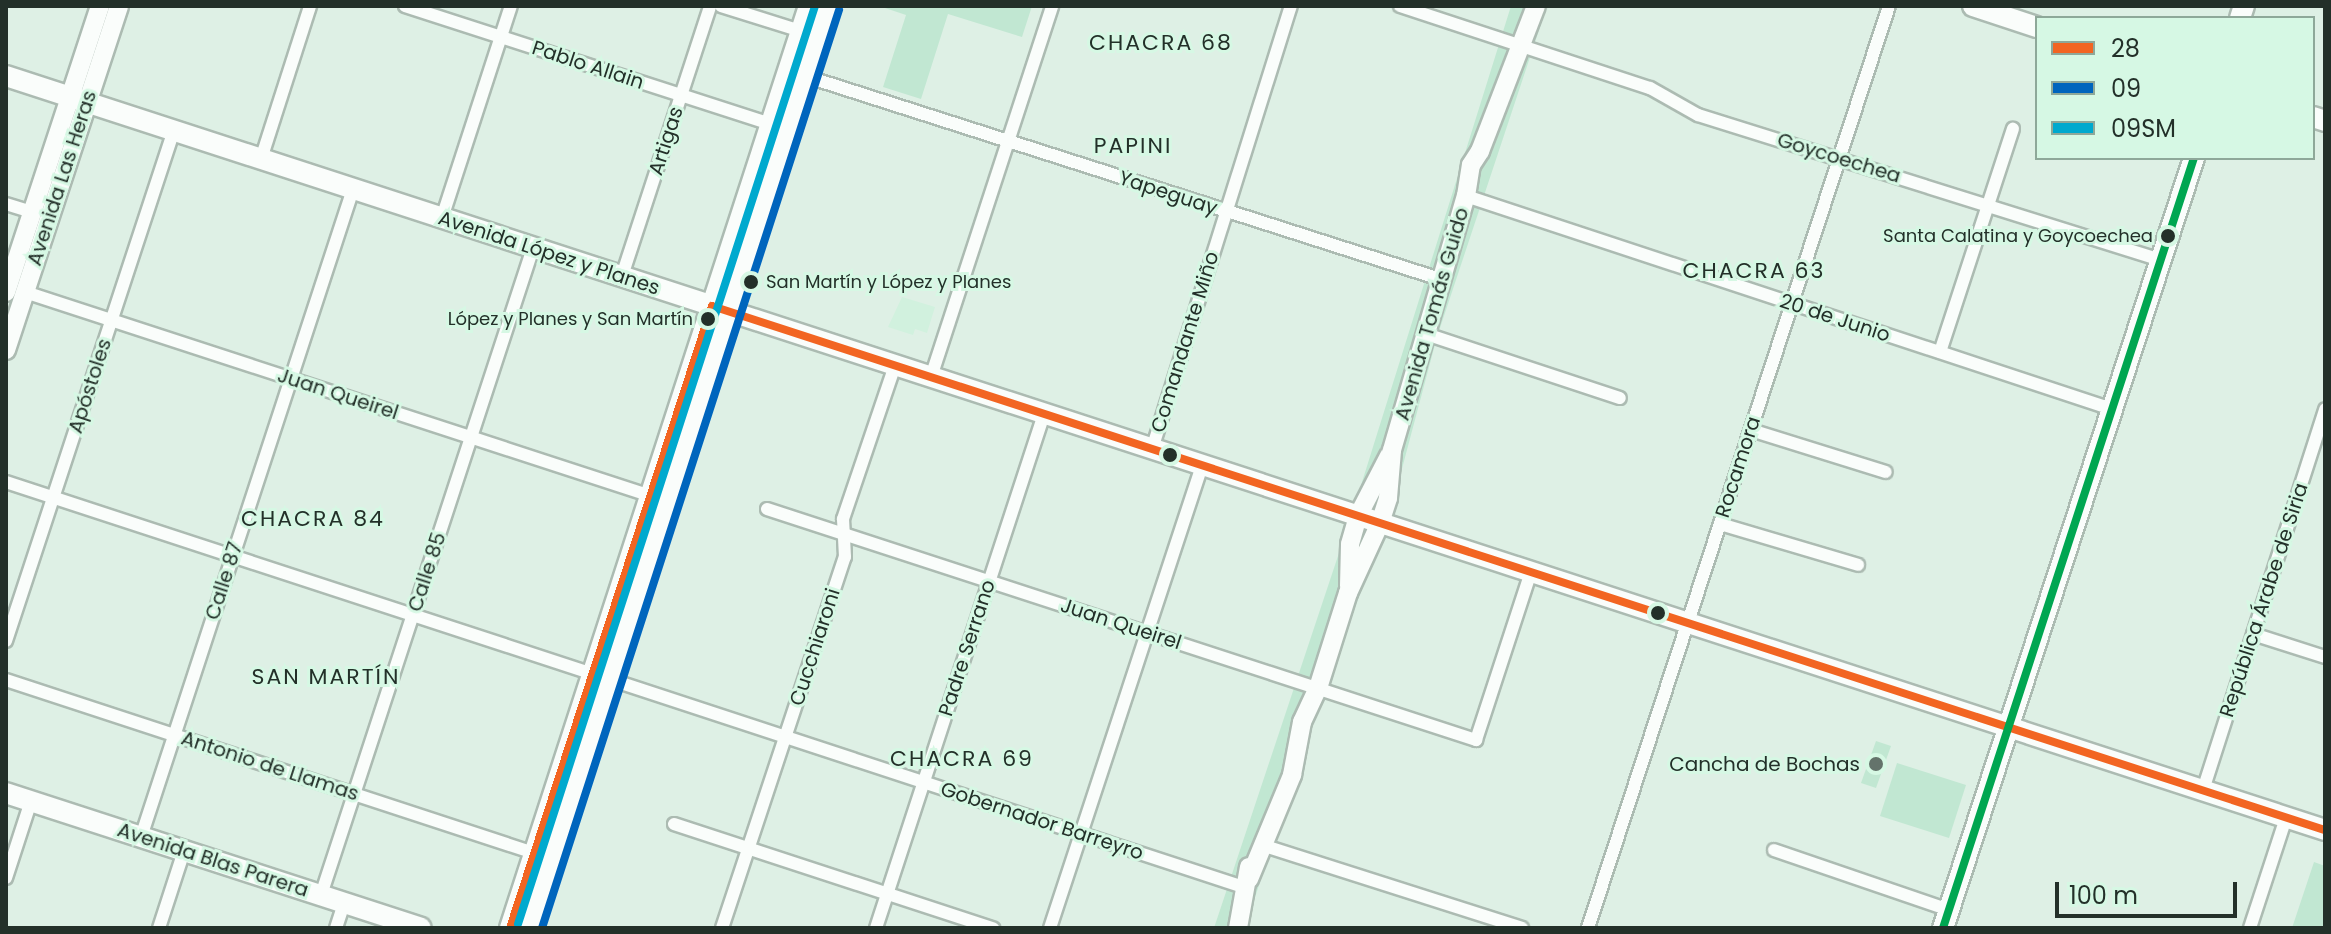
<!DOCTYPE html>
<html>
<head>
<meta charset="utf-8">
<style>
	body { margin:0 }
	#map { position:relative; width:2331px; height:934px; overflow:hidden; background:#def0e5; font-family:Poppins,sans-serif }
	div>[style] { position:absolute }
	.built>* { inset:0; background:#d1f1de }
	.green>* { inset:0; background:#c1e7d2 }
	.roads { filter:drop-shadow(2px 0 #acbbb2) drop-shadow(-2px 0 #acbbb2) drop-shadow(0 2px #acbbb2) drop-shadow(0 -2px #acbbb2) }
	.street>* { height:12px; margin:-6px; padding:0 6px; transform-origin:6px; border-radius:6px; background:#fafdfb }
	.secondary>* { height:18px; margin:-9px; padding:0 9px; transform-origin:9px; border-radius:9px; background:#fafdfb }
	.primary>* { height:20px; margin:-10px; padding:0 10px; transform-origin:10px; border-radius:10px; background:#fafdfb }
	.bus-1>* { height:8px; margin:-4px; padding:0 4px; transform-origin:4px; border-radius:4px; background:#f26522 }
	.bus-2>* { height:8px; margin:-4px; padding:0 4px; transform-origin:4px; border-radius:4px; background:#0065bd }
	.bus-3>* { height:8px; margin:-4px; padding:0 4px; transform-origin:4px; border-radius:4px; background:#00a9ce }
	.bus-4>* { height:8px; margin:-4px; padding:0 4px; transform-origin:4px; border-radius:4px; background:#00a651 }
	.dots>* { width:22px; height:22px; translate:-50% -50%; box-sizing:border-box; border:4px solid #d6f8e4; border-radius:50% }
	span { translate:-50% -50%; white-space:nowrap; text-align:center; line-height:1.15; -webkit-text-stroke:6px #d6f8e4; paint-order:stroke }
	.bus-label { font-size:18px; color:#233029 }
	.right { translate:-100% -50%; text-align:right }
	.left { translate:0 -50%; text-align:left }
	.street-label { font-size:20px; color:#233029 }
	.poi-label { font-size:20px; color:#233029 }
	.neighbourhood-label { font-size:22px; color:#233029; letter-spacing:2px }
	.frame { position:absolute; inset:0; border:8px solid #233029; pointer-events:none }
	.legend { position:absolute; left:2035px; top:16px; width:280px; height:144px; box-sizing:border-box; background:#d6f8e4; border:2px solid #8ea899; margin:0; padding:10px 14px; list-style:none; font-size:24px; color:#233029 }
	.legend li { display:flex; align-items:center; gap:16px; height:40px }
	.legend b { width:40px; border:2px solid #8ea899 }
	.scale { position:absolute; left:2055px; top:882px; width:182px; height:36px; box-sizing:border-box; border:4px solid #233029; border-top:0; padding-left:10px; font-size:24px; line-height:28px; white-space:nowrap; color:#233029; -webkit-text-stroke:6px #d6f8e4; paint-order:stroke }
</style>
</head>
<body>
<div id="map">
	<div class="built">
		<i style="clip-path:polygon(902px 297px,935px 307px,927px 333px,915px 329px,913px 335px,888px 327px)"></i>
	</div>
	<div class="green">
		<i style="clip-path:polygon(879px 6px,1032px 6px,1022px 37px,948px 14px,921px 99px,883px 87px,906px 15px)"></i>
		<i style="clip-path:polygon(1511px 6px,1547px 6px,1437px 337px,1387px 525px,1323px 689px,1245px 928px,1214px 928px,1352px 514px)"></i>
		<i style="clip-path:polygon(1876px 741px,1891px 746px,1876px 788px,1861px 783px)"></i>
		<i style="clip-path:polygon(1897px 763px,1966px 785px,1949px 838px,1880px 816px)"></i>
		<i style="clip-path:polygon(2314px 862px,2325px 866px,2325px 928px,2292px 928px)"></i>
	</div>
	<div class="roads">
		<div class="street">
			<i style="left:405px;top:6px;width:385px;rotate:17.9deg"></i>
			<i style="left:721px;top:6px;width:84px;rotate:17.4deg"></i>
			<i style="left:1400px;top:6px;width:263px;rotate:18.2deg"></i>
			<i style="left:1650px;top:88px;width:55px;rotate:29.4deg"></i>
			<i style="left:1698px;top:115px;width:485px;rotate:17.4deg"></i>
			<i style="left:805px;top:76px;width:667px;rotate:17.73deg"></i>
			<i style="left:261px;top:159px;width:161px;rotate:-72.2deg"></i>
			<i style="left:1466px;top:196px;width:680px;rotate:18.25deg"></i>
			<i style="left:6px;top:204px;width:27px;rotate:17deg"></i>
			<i style="left:442px;top:218px;width:223px;rotate:-72deg"></i>
			<i style="left:622px;top:276px;width:284px;rotate:-71.9deg"></i>
			<i style="left:25px;top:292px;width:658px;rotate:18.05deg"></i>
			<i style="left:1426px;top:334px;width:204px;rotate:18.3deg"></i>
			<i style="left:1940px;top:352px;width:235px;rotate:-71.9deg"></i>
			<i style="left:931px;top:377px;width:390px;rotate:-71.9deg"></i>
			<i style="left:1751px;top:430px;width:141px;rotate:17.3deg"></i>
			<i style="left:1152px;top:449px;width:464px;rotate:-72.6deg"></i>
			<i style="left:6px;top:482px;width:618px;rotate:18.11deg"></i>
			<i style="left:767px;top:509px;width:746px;rotate:18.05deg"></i>
			<i style="left:1476px;top:740px;width:177px;rotate:-71.9deg"></i>
			<i style="left:1720px;top:524px;width:144px;rotate:16.5deg"></i>
			<i style="left:2253px;top:634px;width:76px;rotate:17.7deg"></i>
			<i style="left:6px;top:641px;width:538px;rotate:-71.8deg"></i>
			<i style="left:609px;top:679px;width:670px;rotate:18.16deg"></i>
			<i style="left:6px;top:680px;width:556px;rotate:18.14deg"></i>
			<i style="left:2203px;top:790px;width:400px;rotate:-72.2deg"></i>
			<i style="left:674px;top:824px;width:336px;rotate:18.1deg"></i>
			<i style="left:141px;top:837px;width:682px;rotate:-71.88deg"></i>
			<i style="left:1262px;top:845px;width:273px;rotate:17.7deg"></i>
			<i style="left:1774px;top:850px;width:185px;rotate:18.9deg"></i>
			<i style="left:6px;top:878px;width:81px;rotate:-72deg"></i>
			<i style="left:321px;top:895px;width:681px;rotate:-71.86deg"></i>
			<i style="left:159px;top:928px;width:81px;rotate:-72deg"></i>
			<i style="left:336px;top:928px;width:26px;rotate:-72deg"></i>
			<i style="left:722px;top:928px;width:391px;rotate:-71.7deg"></i>
			<i style="left:845px;top:557px;width:38px;rotate:-93deg"></i>
			<i style="left:843px;top:519px;width:163px;rotate:-71.3deg"></i>
			<i style="left:876px;top:928px;width:541px;rotate:-71.9deg"></i>
			<i style="left:1050px;top:928px;width:487px;rotate:-71.8deg"></i>
			<i style="left:1588px;top:928px;width:970px;rotate:-71.92deg"></i>
			<i style="left:2250px;top:928px;width:116px;rotate:-71.9deg"></i>
		</div>
		<div class="secondary">
			<i style="left:6px;top:292px;width:301px;rotate:-71.8deg"></i>
			<i style="left:6px;top:350px;width:362px;rotate:-71.8deg"></i>
			<i style="left:1349px;top:586px;width:42px;rotate:-88.6deg"></i>
			<i style="left:1350px;top:544px;width:29px;rotate:-74deg"></i>
			<i style="left:1358px;top:516px;width:68px;rotate:-62.7deg"></i>
			<i style="left:1249px;top:879px;width:113px;rotate:-67.5deg"></i>
			<i style="left:1292px;top:775px;width:54px;rotate:-79.3deg"></i>
			<i style="left:1302px;top:722px;width:38px;rotate:-65deg"></i>
			<i style="left:1318px;top:688px;width:100px;rotate:-72.5deg"></i>
			<i style="left:1348px;top:593px;width:77px;rotate:-65.4deg"></i>
			<i style="left:1380px;top:523px;width:26px;rotate:-72deg"></i>
			<i style="left:1388px;top:498px;width:48px;rotate:-85.2deg"></i>
			<i style="left:1392px;top:450px;width:265px;rotate:-73.8deg"></i>
			<i style="left:1466px;top:196px;width:31px;rotate:-81deg"></i>
			<i style="left:1471px;top:165px;width:17px;rotate:-57deg"></i>
			<i style="left:1480px;top:151px;width:155px;rotate:-68.9deg"></i>
			<i style="left:1238px;top:928px;width:62px;rotate:-79.8deg"></i>
		</div>
		<div class="primary">
			<i style="left:1973px;top:6px;width:67px;rotate:18.2deg"></i>
			<i style="left:2240px;top:18px;width:13px;rotate:-72deg"></i>
			<i style="left:6px;top:76px;width:2438px;rotate:18.01deg"></i>
			<i style="left:2313px;top:117px;width:13px;rotate:18deg"></i>
			<i style="left:6px;top:793px;width:436px;rotate:18deg"></i>
			<i style="left:510px;top:928px;width:969px;rotate:-72.03deg"></i>
			<i style="left:529px;top:928px;width:969px;rotate:-72.03deg"></i>
			<i style="left:1943px;top:928px;width:810px;rotate:-71.95deg"></i>
		</div>
	</div>
	<div class="bus-1">
		<i style="left:510px;top:928px;width:654px;rotate:-72.01deg"></i>
		<i style="left:712px;top:306px;width:1696px;rotate:18deg"></i>
	</div>
	<div class="bus-2">
		<i style="left:542px;top:928px;width:965px;rotate:-72.07deg"></i>
	</div>
	<div class="bus-3">
		<i style="left:518px;top:924px;width:965px;rotate:-72.07deg"></i>
	</div>
	<div class="bus-4">
		<i style="left:1943px;top:928px;width:810px;rotate:-71.95deg"></i>
	</div>
	<div class="dots">
		<i style="left:2168px;top:236px;background:#233029"></i>
		<i style="left:751px;top:282px;background:#233029"></i>
		<i style="left:708px;top:319px;background:#233029"></i>
		<i style="left:1170px;top:455px;background:#233029"></i>
		<i style="left:1658px;top:613px;background:#233029"></i>
		<i style="left:1876px;top:764px;background:#64736b"></i>
	</div>
	<div class="bus-label">
		<span class="right" style="left:2153px;top:236px">Santa Calatina y Goycoechea</span>
		<span class="left" style="left:766px;top:282px">San Martín y López y Planes</span>
		<span class="right" style="left:693px;top:319px">López y Planes y San Martín</span>
	</div>
	<div class="street-label">
		<span style="left:588px;top:65px;rotate:18deg">Pablo Allain</span>
		<span style="left:666px;top:141px;rotate:-72deg">Artigas</span>
		<span style="left:1839px;top:158px;rotate:17deg">Goycoechea</span>
		<span style="left:62px;top:178px;rotate:-72deg">Avenida Las Heras</span>
		<span style="left:1168px;top:193px;rotate:18deg">Yapeguay</span>
		<span style="left:549px;top:253px;rotate:18deg">Avenida López y Planes</span>
		<span style="left:1432px;top:314px;rotate:-74deg">Avenida Tomás Guido</span>
		<span style="left:1835px;top:318px;rotate:18deg">20 de Junio</span>
		<span style="left:1185px;top:342px;rotate:-73deg">Comandante Miño</span>
		<span style="left:90px;top:386px;rotate:-72deg">Apóstoles</span>
		<span style="left:338px;top:394px;rotate:18deg">Juan Queirel</span>
		<span style="left:1738px;top:467px;rotate:-72deg">Rocamora</span>
		<span style="left:427px;top:572px;rotate:-72deg">Calle 85</span>
		<span style="left:224px;top:581px;rotate:-72deg">Calle 87</span>
		<span style="left:2264px;top:600px;rotate:-72deg">República Árabe de Siria</span>
		<span style="left:1121px;top:624px;rotate:18deg">Juan Queirel</span>
		<span style="left:815px;top:647px;rotate:-72deg">Cucchiaroni</span>
		<span style="left:967px;top:648px;rotate:-72deg">Padre Serrano</span>
		<span style="left:270px;top:766px;rotate:18deg">Antonio de Llamas</span>
		<span style="left:1042px;top:821px;rotate:18deg">Gobernador Barreyro</span>
		<span style="left:213px;top:860px;rotate:18deg">Avenida Blas Parera</span>
	</div>
	<div class="poi-label">
		<span class="right" style="left:1860px;top:764px">Cancha de Bochas</span>
	</div>
	<div class="neighbourhood-label">
		<span style="left:1161px;top:43px">CHACRA 68</span>
		<span style="left:1133px;top:146px">PAPINI</span>
		<span style="left:1754px;top:271px">CHACRA 63</span>
		<span style="left:313px;top:519px">CHACRA 84</span>
		<span style="left:326px;top:677px">SAN MARTÍN</span>
		<span style="left:962px;top:759px">CHACRA 69</span>
	</div>
	<div class="frame"></div>
	<ul class="legend">
	<li><b style="height:10px;background:#f26522"></b>28</li>
	<li><b style="height:10px;background:#0065bd"></b>09</li>
	<li><b style="height:10px;background:#00a9ce"></b>09SM</li>
	</ul>
	<div class="scale">100 m</div>
</div>
</body>
</html>
